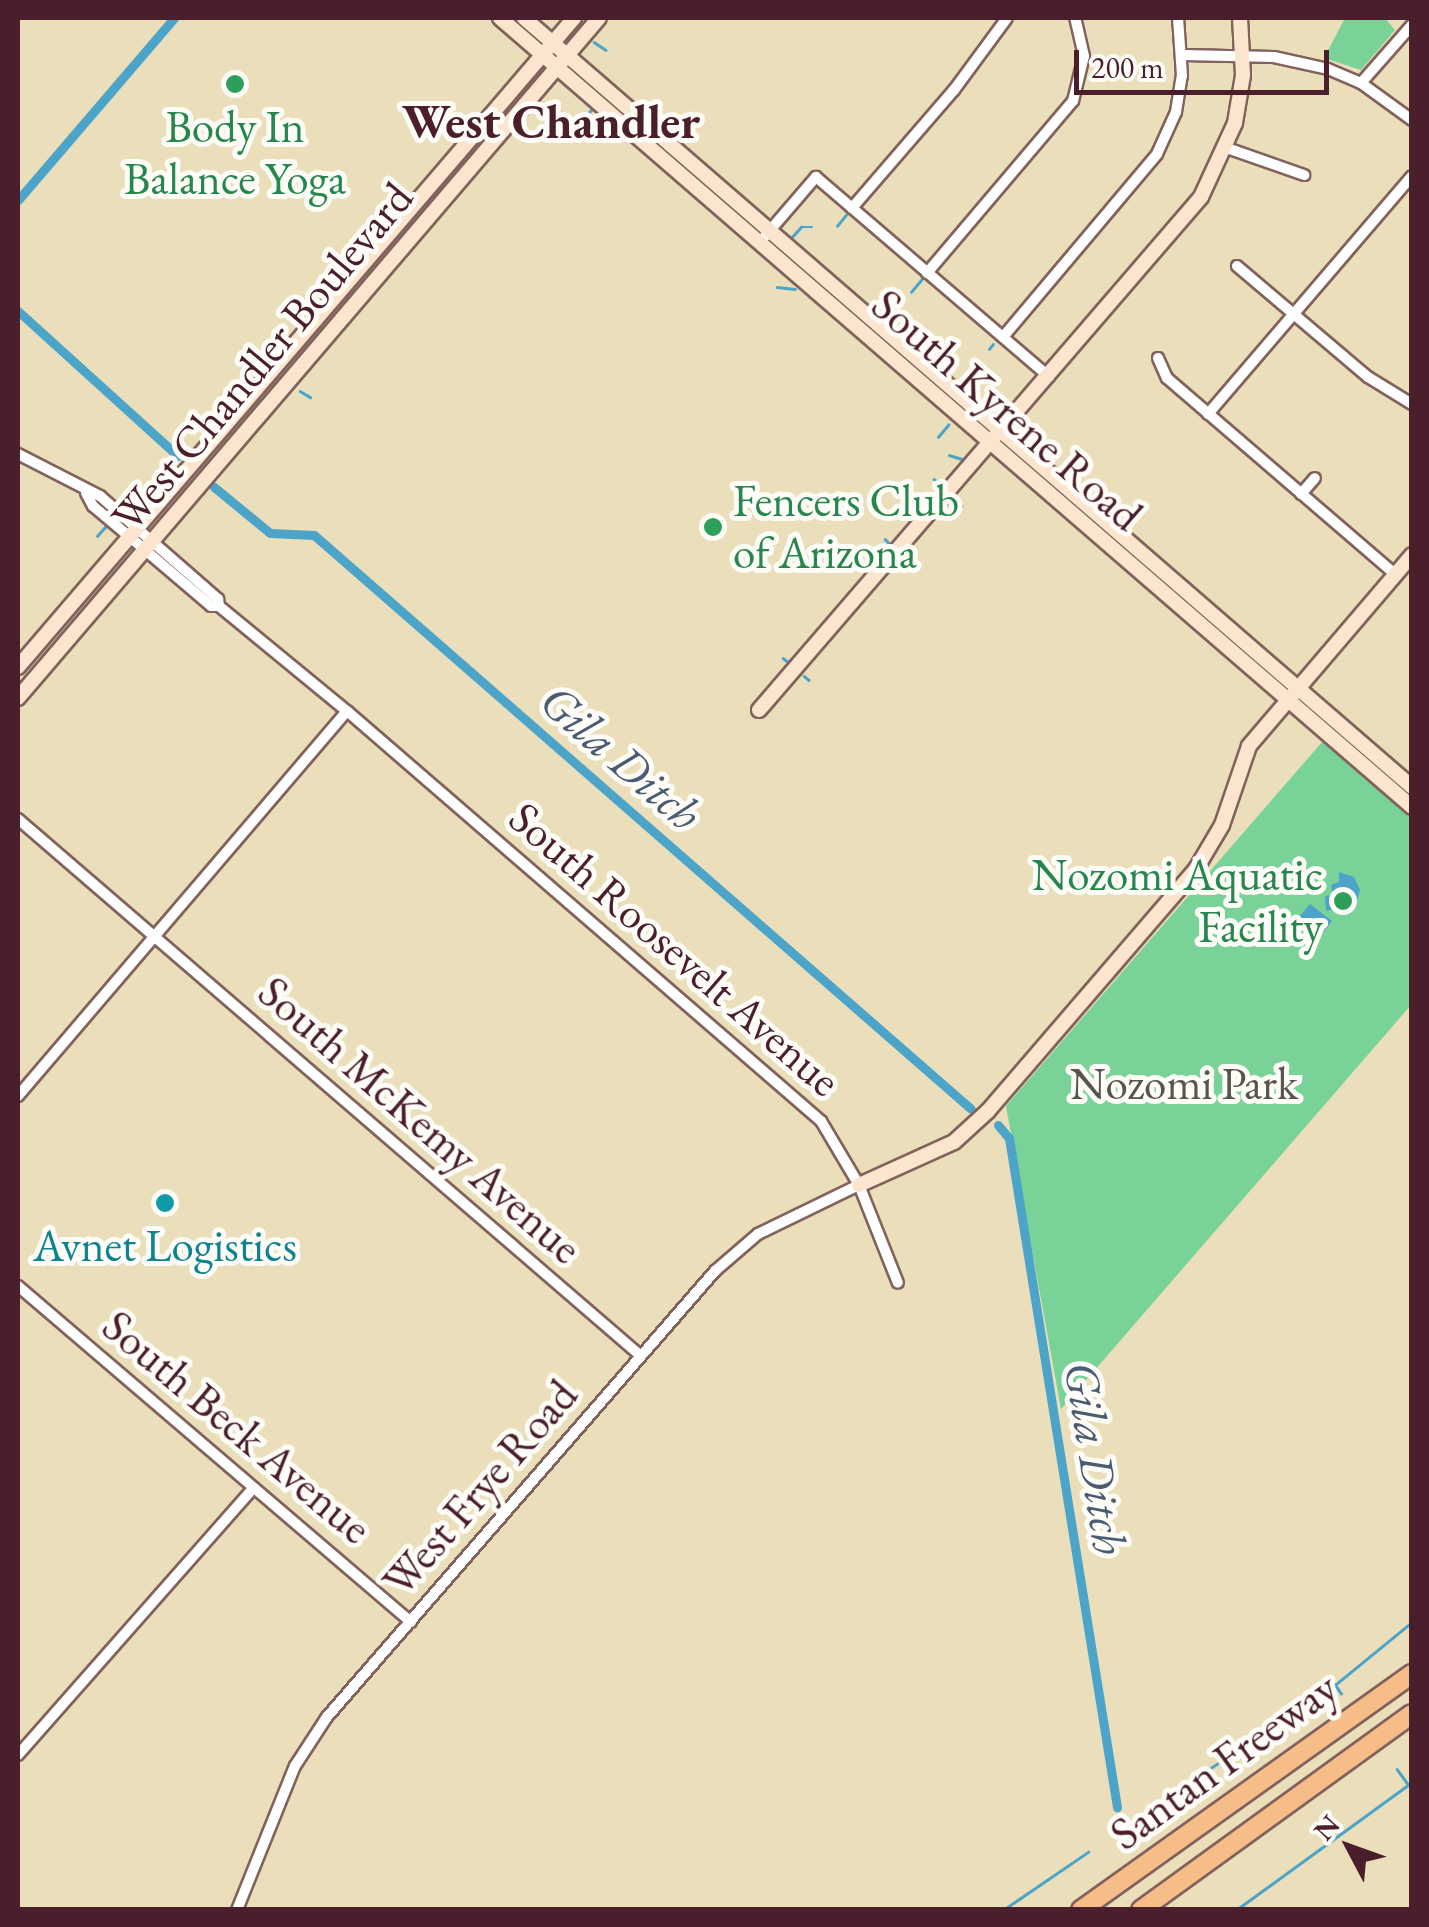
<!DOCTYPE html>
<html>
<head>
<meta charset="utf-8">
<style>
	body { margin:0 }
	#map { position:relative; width:1429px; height:1927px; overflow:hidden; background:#eadfba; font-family:"EB Garamond",serif }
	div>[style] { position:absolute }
	.green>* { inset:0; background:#79d298 }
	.water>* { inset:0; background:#4ca4c9 }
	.stream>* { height:2.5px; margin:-1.25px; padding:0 1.25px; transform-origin:1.25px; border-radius:1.25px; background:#4ca4c9 }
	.canal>* { height:9px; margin:-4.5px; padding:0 4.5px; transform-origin:4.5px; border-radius:4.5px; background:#4ca4c9 }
	.roads { filter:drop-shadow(2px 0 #82625d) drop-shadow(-2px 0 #82625d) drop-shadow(0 2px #82625d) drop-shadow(0 -2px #82625d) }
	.street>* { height:10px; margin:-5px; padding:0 5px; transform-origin:5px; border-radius:5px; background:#fff }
	.secondary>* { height:14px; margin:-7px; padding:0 7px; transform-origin:7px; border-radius:7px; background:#fce5cf }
	.highway>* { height:18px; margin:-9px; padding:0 9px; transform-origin:9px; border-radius:9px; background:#f7bd88 }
	.dots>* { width:28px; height:28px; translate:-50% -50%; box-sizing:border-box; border:5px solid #fdfcf7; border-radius:50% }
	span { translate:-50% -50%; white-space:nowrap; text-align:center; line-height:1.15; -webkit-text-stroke:10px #fdfcf7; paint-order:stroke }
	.leisure-label { font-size:45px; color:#27864d }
	.left { translate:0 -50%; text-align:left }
	.right { translate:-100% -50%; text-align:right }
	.street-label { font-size:45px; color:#4a1f2b }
	.park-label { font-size:45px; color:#58554c }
	.culture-label { font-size:45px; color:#0d838f }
	.neighbourhood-label { font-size:48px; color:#4a1f2b; font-weight:700 }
	.water-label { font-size:48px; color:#4b5b72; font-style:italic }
	.frame { position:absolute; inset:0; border:20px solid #4a1f2b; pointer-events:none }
	.north { position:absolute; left:1299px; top:1797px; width:100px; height:100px; -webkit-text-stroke:8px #fdfcf7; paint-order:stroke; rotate:311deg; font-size:28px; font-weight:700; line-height:40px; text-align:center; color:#4a1f2b }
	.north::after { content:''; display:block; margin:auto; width:35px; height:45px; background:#4a1f2b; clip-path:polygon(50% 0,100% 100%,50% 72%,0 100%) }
	.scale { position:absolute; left:1074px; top:50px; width:255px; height:45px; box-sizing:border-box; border:5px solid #4a1f2b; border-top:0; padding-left:12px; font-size:30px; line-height:35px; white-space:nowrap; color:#4a1f2b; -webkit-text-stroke:8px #fdfcf7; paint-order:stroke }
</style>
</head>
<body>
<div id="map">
	<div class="green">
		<i style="clip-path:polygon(1345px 18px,1385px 18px,1395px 30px,1361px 70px,1324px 58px)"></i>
		<i style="clip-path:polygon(1323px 741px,1411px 816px,1411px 1005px,1061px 1409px,1006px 1106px)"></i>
	</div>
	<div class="water">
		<i style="clip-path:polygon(1339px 872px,1354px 877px,1360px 890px,1356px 904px,1326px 911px,1325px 896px,1341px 894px,1332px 891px,1331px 885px,1339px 882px)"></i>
		<i style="clip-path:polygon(1310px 904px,1332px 921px,1316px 942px,1294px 923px)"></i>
	</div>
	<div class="stream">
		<i style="left:594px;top:42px;width:14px;rotate:34deg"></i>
		<i style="left:548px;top:102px;width:17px;rotate:40deg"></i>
		<i style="left:580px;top:122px;width:16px;rotate:-47deg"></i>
		<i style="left:454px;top:127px;width:8px;rotate:40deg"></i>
		<i style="left:837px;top:226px;width:14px;rotate:-51deg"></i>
		<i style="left:791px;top:238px;width:15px;rotate:-48deg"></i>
		<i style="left:801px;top:227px;width:11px"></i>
		<i style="left:777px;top:287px;width:18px;rotate:6deg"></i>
		<i style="left:911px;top:292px;width:16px;rotate:-50deg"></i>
		<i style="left:989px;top:349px;width:6px;rotate:-51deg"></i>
		<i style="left:963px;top:387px;width:27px;rotate:-48deg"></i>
		<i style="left:300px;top:391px;width:12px;rotate:31deg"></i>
		<i style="left:938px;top:437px;width:16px;rotate:-50deg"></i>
		<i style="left:949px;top:455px;width:14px;rotate:17deg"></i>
		<i style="left:934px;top:479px;width:9px;rotate:41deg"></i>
		<i style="left:956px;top:500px;width:8px;rotate:45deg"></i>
		<i style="left:123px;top:506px;width:14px;rotate:-51deg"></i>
		<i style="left:97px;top:536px;width:12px;rotate:-48deg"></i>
		<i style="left:885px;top:539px;width:6px;rotate:45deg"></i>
		<i style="left:783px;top:658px;width:5px;rotate:37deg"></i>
		<i style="left:804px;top:676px;width:6px;rotate:39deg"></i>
		<i style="left:1336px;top:1686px;width:9px;rotate:54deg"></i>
		<i style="left:1397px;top:1769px;width:19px;rotate:54deg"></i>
		<i style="left:1145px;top:1812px;width:229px;rotate:-33.8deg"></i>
		<i style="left:1335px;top:1685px;width:99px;rotate:-39.3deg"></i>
		<i style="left:1003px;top:1910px;width:103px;rotate:-34.3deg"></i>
		<i style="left:1236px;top:1910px;width:218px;rotate:-36deg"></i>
	</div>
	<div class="canal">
		<i style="left:18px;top:200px;width:240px;rotate:-49.4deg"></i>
		<i style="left:18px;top:311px;width:216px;rotate:42.2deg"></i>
		<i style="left:214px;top:487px;width:72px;rotate:39.4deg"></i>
		<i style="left:270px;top:533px;width:44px;rotate:2.6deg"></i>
		<i style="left:314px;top:535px;width:872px;rotate:41.14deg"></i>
		<i style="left:998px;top:1125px;width:17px;rotate:50deg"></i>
		<i style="left:1009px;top:1138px;width:678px;rotate:80.83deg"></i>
	</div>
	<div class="roads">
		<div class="street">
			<i style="left:1183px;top:55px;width:91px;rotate:1.3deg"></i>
			<i style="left:1274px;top:57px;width:55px;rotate:12.5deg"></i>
			<i style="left:1328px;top:69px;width:36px;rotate:23deg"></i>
			<i style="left:1361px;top:83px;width:63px;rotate:36deg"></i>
			<i style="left:1361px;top:83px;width:77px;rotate:-48.7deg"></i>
			<i style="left:1227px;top:148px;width:82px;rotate:19.3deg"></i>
			<i style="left:852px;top:208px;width:156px;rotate:-49.2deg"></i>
			<i style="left:954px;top:90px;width:89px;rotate:-53.6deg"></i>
			<i style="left:760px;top:242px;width:86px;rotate:-49.3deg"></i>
			<i style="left:816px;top:177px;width:307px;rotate:40.6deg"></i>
			<i style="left:1237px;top:266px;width:172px;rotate:40.3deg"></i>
			<i style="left:1368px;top:377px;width:52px;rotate:31.5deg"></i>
			<i style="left:927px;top:273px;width:226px;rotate:-49.7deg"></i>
			<i style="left:1073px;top:101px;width:46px;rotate:-76.3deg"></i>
			<i style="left:1084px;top:56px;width:39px;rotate:-103deg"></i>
			<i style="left:1003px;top:337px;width:239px;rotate:-49.9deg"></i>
			<i style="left:1157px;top:154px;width:46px;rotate:-65.7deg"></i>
			<i style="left:1176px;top:112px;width:36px;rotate:-81deg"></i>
			<i style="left:1182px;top:76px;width:58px;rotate:-93.9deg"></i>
			<i style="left:1158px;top:358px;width:22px;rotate:66deg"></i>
			<i style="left:1167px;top:378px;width:301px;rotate:40.7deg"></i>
			<i style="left:1208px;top:414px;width:313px;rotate:-49.4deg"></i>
			<i style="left:18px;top:454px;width:92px;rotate:27.1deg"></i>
			<i style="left:100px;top:496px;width:157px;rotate:41.1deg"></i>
			<i style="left:218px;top:599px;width:7px;rotate:82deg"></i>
			<i style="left:219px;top:606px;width:166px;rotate:39.4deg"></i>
			<i style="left:347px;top:711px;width:627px;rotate:40.86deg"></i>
			<i style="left:821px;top:1121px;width:74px;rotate:59.3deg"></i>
			<i style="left:859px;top:1185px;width:105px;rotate:68.3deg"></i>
			<i style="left:86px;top:493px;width:15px;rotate:62deg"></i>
			<i style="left:93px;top:506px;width:67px;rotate:40.1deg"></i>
			<i style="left:144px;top:549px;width:88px;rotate:40.4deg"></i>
			<i style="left:211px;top:606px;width:8px"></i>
			<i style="left:1301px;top:494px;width:21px;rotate:-49deg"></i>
			<i style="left:18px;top:819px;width:822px;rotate:40.76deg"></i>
			<i style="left:18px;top:1096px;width:506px;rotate:-49.48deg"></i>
			<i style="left:18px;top:1286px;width:517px;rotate:40.53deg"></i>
			<i style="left:18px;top:1755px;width:356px;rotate:-48.6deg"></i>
			<i style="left:237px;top:1910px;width:155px;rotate:-68.1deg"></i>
			<i style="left:295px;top:1766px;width:59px;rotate:-56.9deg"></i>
			<i style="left:327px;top:1717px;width:591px;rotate:-48.98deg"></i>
			<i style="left:715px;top:1271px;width:57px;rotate:-40.7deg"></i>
			<i style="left:758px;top:1234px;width:112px;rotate:-25.9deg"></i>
		</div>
		<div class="secondary">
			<i style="left:500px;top:18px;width:1206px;rotate:40.86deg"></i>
			<i style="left:524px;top:18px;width:1175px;rotate:40.89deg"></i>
			<i style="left:18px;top:667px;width:855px;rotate:-49.41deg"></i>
			<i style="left:18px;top:698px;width:894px;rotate:-49.49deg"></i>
			<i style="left:759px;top:710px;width:677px;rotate:-49.25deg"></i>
			<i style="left:1201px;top:197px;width:81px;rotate:-65.3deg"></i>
			<i style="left:1235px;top:123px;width:49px;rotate:-80.5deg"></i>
			<i style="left:1243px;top:75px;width:57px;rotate:-93deg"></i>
			<i style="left:859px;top:1185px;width:104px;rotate:-24.4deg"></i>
			<i style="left:954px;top:1142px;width:46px;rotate:-42.4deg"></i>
			<i style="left:988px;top:1111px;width:319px;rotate:-49.3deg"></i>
			<i style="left:1196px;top:869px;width:51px;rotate:-59.4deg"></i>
			<i style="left:1222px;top:825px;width:83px;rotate:-71.1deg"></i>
			<i style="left:1249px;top:746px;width:251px;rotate:-49.5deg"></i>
		</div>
		<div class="highway">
			<i style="left:1081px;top:1910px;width:407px;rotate:-35.5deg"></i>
			<i style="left:1141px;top:1910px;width:334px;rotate:-35.9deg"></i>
		</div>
	</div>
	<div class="dots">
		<i style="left:235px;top:84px;background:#2e9e5b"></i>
		<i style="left:713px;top:527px;background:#2e9e5b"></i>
		<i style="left:1343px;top:901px;background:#2e9e5b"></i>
		<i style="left:165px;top:1203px;background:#0f9aa8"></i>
	</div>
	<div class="leisure-label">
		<span style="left:235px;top:153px">Body In<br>Balance Yoga</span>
		<span class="left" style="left:733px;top:527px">Fencers Club<br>of Arizona</span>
		<span class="right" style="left:1323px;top:901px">Nozomi Aquatic<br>Facility</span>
	</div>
	<div class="street-label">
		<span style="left:262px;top:357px;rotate:-50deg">West Chandler Boulevard</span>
		<span style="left:1007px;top:410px;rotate:41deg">South Kyrene Road</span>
		<span style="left:675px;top:949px;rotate:41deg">South Roosevelt Avenue</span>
		<span style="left:420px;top:1120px;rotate:41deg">South McKemy Avenue</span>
		<span style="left:237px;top:1427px;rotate:40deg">South Beck Avenue</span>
		<span style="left:480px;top:1488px;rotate:-49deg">West Frye Road</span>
		<span style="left:1224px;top:1761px;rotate:-36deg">Santan Freeway</span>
	</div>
	<div class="park-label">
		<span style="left:1184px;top:1084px">Nozomi Park</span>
	</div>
	<div class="culture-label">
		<span style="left:165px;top:1246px">Avnet Logistics</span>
	</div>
	<div class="neighbourhood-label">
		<span style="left:551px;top:122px">West Chandler</span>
	</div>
	<div class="water-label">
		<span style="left:621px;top:757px;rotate:41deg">Gila Ditch</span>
		<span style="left:1096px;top:1458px;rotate:81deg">Gila Ditch</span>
	</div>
	<div class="frame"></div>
	<div class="north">N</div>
	<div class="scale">200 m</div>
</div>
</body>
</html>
